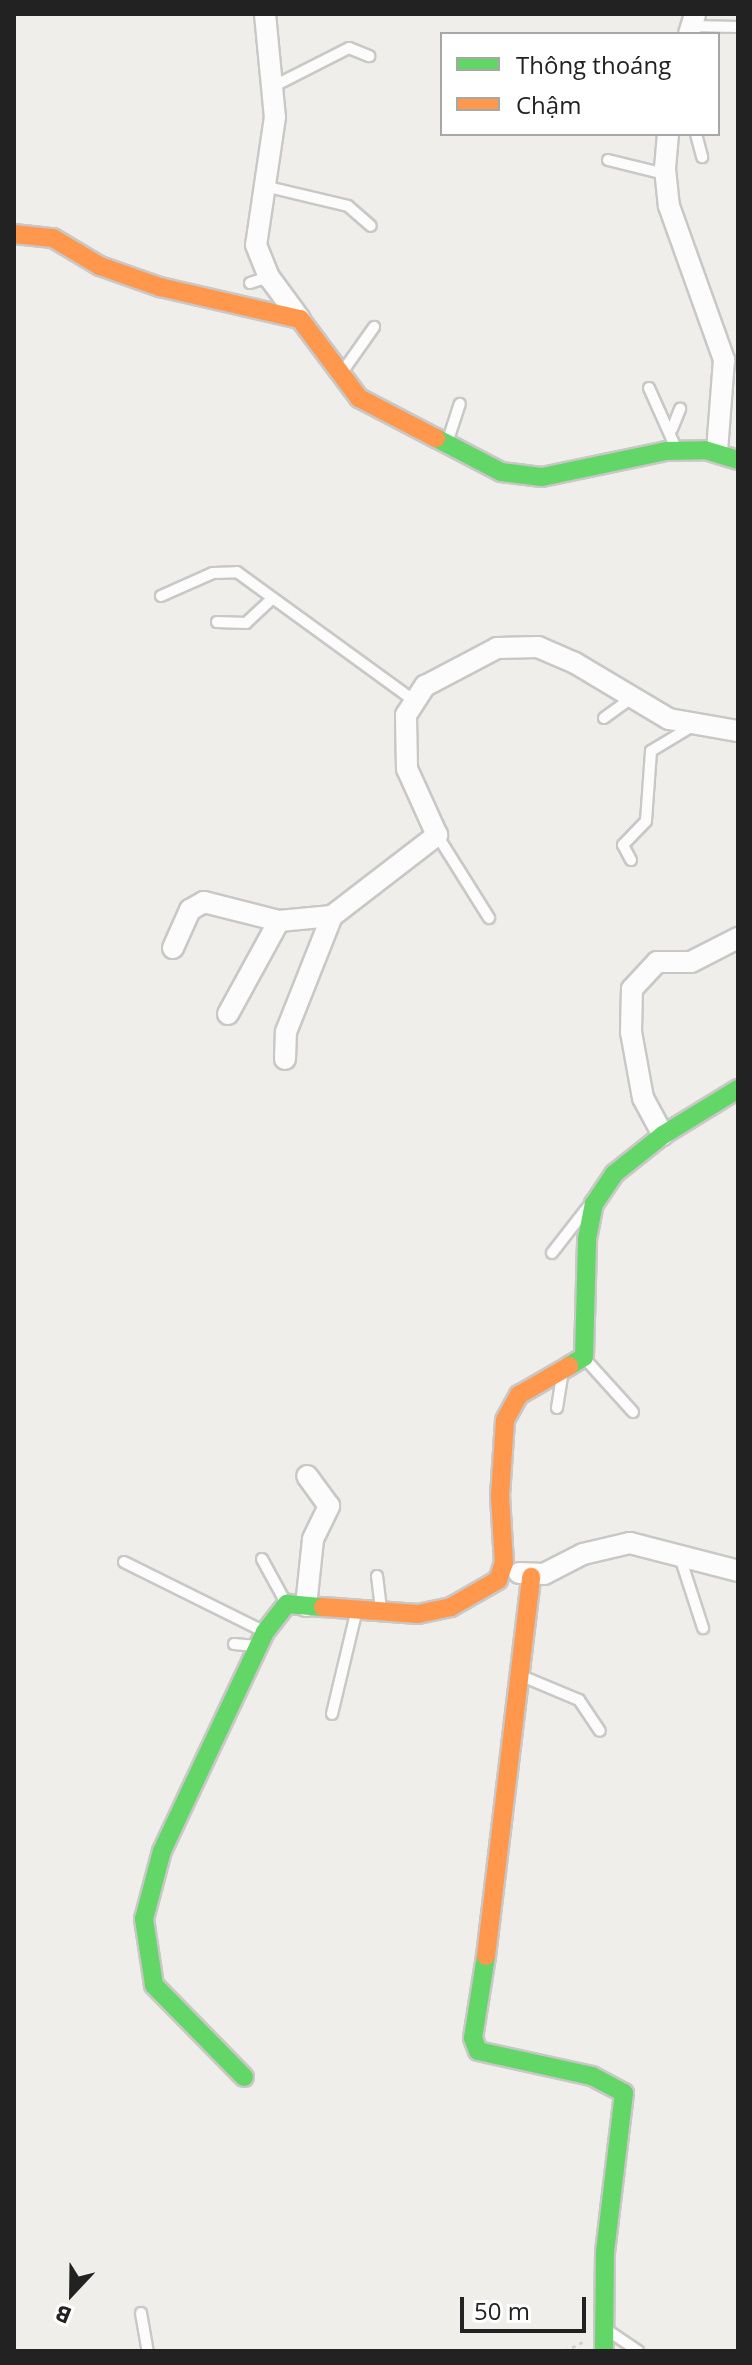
<!DOCTYPE html>
<html>
<head>
<meta charset="utf-8">
<style>
	body { margin:0 }
	#map { position:relative; width:752px; height:2365px; overflow:hidden; background:#f0eeeb; font-family:"Open Sans",sans-serif }
	div>[style] { position:absolute }
	.path>* { height:3px; margin-top:-1.5px; transform-origin:0; background:repeating-linear-gradient(90deg,#dccecd 0 4px,transparent 0 8px) }
	.roads { filter:drop-shadow(2px 0 #c9c8c7) drop-shadow(-2px 0 #c9c8c7) drop-shadow(0 2px #c9c8c7) drop-shadow(0 -2px #c9c8c7) }
	.lane>* { height:10px; margin:-5px; padding:0 5px; transform-origin:5px; border-radius:5px; background:#fdfcfc }
	.street>* { height:20px; margin:-10px; padding:0 10px; transform-origin:10px; border-radius:10px; background:#fdfcfc }
	.fast>* { height:18px; margin:-9px; padding:0 9px; transform-origin:9px; border-radius:9px; background:#63d668 }
	.slow>* { height:18px; margin:-9px; padding:0 9px; transform-origin:9px; border-radius:9px; background:#ff974d }
	span { translate:-50% -50%; white-space:nowrap; text-align:center; line-height:1.15; -webkit-text-stroke:6px #fff; paint-order:stroke }
	.frame { position:absolute; inset:0; border:16px solid #222; pointer-events:none }
	.legend { position:absolute; left:440px; top:32px; width:280px; height:104px; box-sizing:border-box; background:#fff; border:2px solid #a7a7a7; margin:0; padding:10px 14px; list-style:none; font-size:24px; color:#222 }
	.legend li { display:flex; align-items:center; gap:16px; height:40px }
	.legend b { width:40px; border:2px solid #a7a7a7 }
	.north { position:absolute; left:32px; top:2253px; width:80px; height:80px; -webkit-text-stroke:6px #fff; paint-order:stroke; rotate:202deg; font-size:22px; font-weight:700; line-height:32px; text-align:center; color:#222 }
	.north::after { content:''; display:block; margin:auto; width:28px; height:36px; background:#222; clip-path:polygon(50% 0,100% 100%,50% 72%,0 100%) }
	.scale { position:absolute; left:460px; top:2297px; width:126px; height:36px; box-sizing:border-box; border:4px solid #222; border-top:0; padding-left:10px; font-size:24px; line-height:28px; white-space:nowrap; color:#222; -webkit-text-stroke:6px #fff; paint-order:stroke }
</style>
</head>
<body>
<div id="map">
	<div class="path">
		<i style="left:565px;top:2351px;width:20px;rotate:-27deg"></i>
	</div>
	<div class="roads">
		<div class="lane">
			<i style="left:692px;top:26px;width:46px;rotate:1.2deg"></i>
			<i style="left:276px;top:85px;width:82px;rotate:-26.9deg"></i>
			<i style="left:349px;top:48px;width:22px;rotate:22deg"></i>
			<i style="left:696px;top:134px;width:24px;rotate:75deg"></i>
			<i style="left:608px;top:160px;width:59px;rotate:13.8deg"></i>
			<i style="left:264px;top:186px;width:86px;rotate:13.4deg"></i>
			<i style="left:348px;top:206px;width:30px;rotate:41deg"></i>
			<i style="left:250px;top:283px;width:20px;rotate:-18deg"></i>
			<i style="left:343px;top:371px;width:54px;rotate:-54.8deg"></i>
			<i style="left:649px;top:388px;width:66px;rotate:65.8deg"></i>
			<i style="left:672px;top:429px;width:22px;rotate:-68deg"></i>
			<i style="left:448px;top:440px;width:38px;rotate:-72deg"></i>
			<i style="left:161px;top:596px;width:57px;rotate:-23.9deg"></i>
			<i style="left:213px;top:573px;width:24px;rotate:-2deg"></i>
			<i style="left:237px;top:572px;width:218px;rotate:36deg"></i>
			<i style="left:217px;top:622px;width:29px;rotate:2deg"></i>
			<i style="left:246px;top:623px;width:35px;rotate:-43deg"></i>
			<i style="left:604px;top:718px;width:32px;rotate:-36deg"></i>
			<i style="left:437px;top:835px;width:98px;rotate:57.9deg"></i>
			<i style="left:631px;top:860px;width:17px;rotate:-118deg"></i>
			<i style="left:623px;top:845px;width:33px;rotate:-46deg"></i>
			<i style="left:646px;top:821px;width:70px;rotate:-85.9deg"></i>
			<i style="left:651px;top:751px;width:47px;rotate:-31deg"></i>
			<i style="left:552px;top:1253px;width:57px;rotate:-52.1deg"></i>
			<i style="left:586px;top:1360px;width:70px;rotate:47.9deg"></i>
			<i style="left:557px;top:1408px;width:33px;rotate:-81deg"></i>
			<i style="left:679px;top:1554px;width:78px;rotate:72deg"></i>
			<i style="left:262px;top:1559px;width:50px;rotate:61.4deg"></i>
			<i style="left:124px;top:1562px;width:153px;rotate:26.4deg"></i>
			<i style="left:377px;top:1576px;width:34px;rotate:83deg"></i>
			<i style="left:234px;top:1644px;width:22px;rotate:5deg"></i>
			<i style="left:524px;top:1677px;width:60px;rotate:22.7deg"></i>
			<i style="left:579px;top:1700px;width:37px;rotate:56deg"></i>
			<i style="left:332px;top:1714px;width:104px;rotate:-76.6deg"></i>
			<i style="left:141px;top:2313px;width:39px;rotate:80deg"></i>
			<i style="left:610px;top:2332px;width:34px;rotate:34deg"></i>
		</div>
		<div class="street">
			<i style="left:265px;top:14px;width:103px;rotate:84.5deg"></i>
			<i style="left:275px;top:117px;width:129px;rotate:98.4deg"></i>
			<i style="left:256px;top:245px;width:35px;rotate:68deg"></i>
			<i style="left:269px;top:277px;width:52px;rotate:53.6deg"></i>
			<i style="left:689px;top:34px;width:21px;rotate:-73deg"></i>
			<i style="left:668px;top:134px;width:35px;rotate:95deg"></i>
			<i style="left:665px;top:169px;width:37px;rotate:84deg"></i>
			<i style="left:669px;top:206px;width:164px;rotate:70.3deg"></i>
			<i style="left:724px;top:360px;width:92px;rotate:94.4deg"></i>
			<i style="left:173px;top:948px;width:42px;rotate:-65.9deg"></i>
			<i style="left:190px;top:910px;width:16px;rotate:-30deg"></i>
			<i style="left:204px;top:902px;width:77px;rotate:14.2deg"></i>
			<i style="left:279px;top:921px;width:53px;rotate:-5.4deg"></i>
			<i style="left:332px;top:916px;width:133px;rotate:-37.6deg"></i>
			<i style="left:437px;top:835px;width:72px;rotate:-114.4deg"></i>
			<i style="left:407px;top:769px;width:54px;rotate:-91.1deg"></i>
			<i style="left:406px;top:715px;width:35px;rotate:-57deg"></i>
			<i style="left:425px;top:686px;width:81px;rotate:-27.8deg"></i>
			<i style="left:497px;top:648px;width:41px;rotate:-1.4deg"></i>
			<i style="left:538px;top:647px;width:40px;rotate:23.4deg"></i>
			<i style="left:575px;top:663px;width:109px;rotate:30.8deg"></i>
			<i style="left:669px;top:719px;width:70px;rotate:9.9deg"></i>
			<i style="left:228px;top:1014px;width:106px;rotate:-61.3deg"></i>
			<i style="left:285px;top:1059px;width:27px;rotate:-88deg"></i>
			<i style="left:286px;top:1032px;width:125px;rotate:-68.4deg"></i>
			<i style="left:663px;top:1135px;width:42px;rotate:-118.4deg"></i>
			<i style="left:643px;top:1098px;width:67px;rotate:-100.3deg"></i>
			<i style="left:631px;top:1032px;width:43px;rotate:-88.7deg"></i>
			<i style="left:632px;top:989px;width:37px;rotate:-47deg"></i>
			<i style="left:657px;top:962px;width:34px"></i>
			<i style="left:691px;top:962px;width:53px;rotate:-27.1deg"></i>
			<i style="left:519px;top:1573px;width:25px;rotate:2deg"></i>
			<i style="left:544px;top:1574px;width:44px;rotate:-27.1deg"></i>
			<i style="left:583px;top:1554px;width:48px;rotate:-13.2deg"></i>
			<i style="left:630px;top:1543px;width:112px;rotate:14.5deg"></i>
			<i style="left:306px;top:1606px;width:67px;rotate:-84deg"></i>
			<i style="left:313px;top:1539px;width:37px;rotate:-64deg"></i>
			<i style="left:329px;top:1506px;width:37px;rotate:-126deg"></i>
		</div>
		<div class="fast">
			<i style="left:436px;top:438px;width:73px;rotate:27.6deg"></i>
			<i style="left:501px;top:472px;width:41px;rotate:7deg"></i>
			<i style="left:542px;top:477px;width:127px;rotate:-11.8deg"></i>
			<i style="left:666px;top:451px;width:39px;rotate:-1deg"></i>
			<i style="left:705px;top:450px;width:34px;rotate:17deg"></i>
			<i style="left:569px;top:1366px;width:17px;rotate:-31deg"></i>
			<i style="left:584px;top:1357px;width:118px;rotate:-88.5deg"></i>
			<i style="left:587px;top:1239px;width:36px;rotate:-79deg"></i>
			<i style="left:594px;top:1204px;width:36px;rotate:-56deg"></i>
			<i style="left:614px;top:1174px;width:63px;rotate:-38.5deg"></i>
			<i style="left:663px;top:1135px;width:88px;rotate:-31.5deg"></i>
			<i style="left:486px;top:1956px;width:83px;rotate:99deg"></i>
			<i style="left:473px;top:2038px;width:14px;rotate:69deg"></i>
			<i style="left:478px;top:2051px;width:117px;rotate:12.4deg"></i>
			<i style="left:592px;top:2076px;width:36px;rotate:28deg"></i>
			<i style="left:624px;top:2093px;width:160px;rotate:96.8deg"></i>
			<i style="left:605px;top:2252px;width:99px;rotate:90.6deg"></i>
			<i style="left:244px;top:2077px;width:129px;rotate:-134.4deg"></i>
			<i style="left:154px;top:1985px;width:67px;rotate:-98.6deg"></i>
			<i style="left:144px;top:1919px;width:70px;rotate:-75.2deg"></i>
			<i style="left:162px;top:1851px;width:242px;rotate:-64.8deg"></i>
			<i style="left:265px;top:1632px;width:36px;rotate:-52deg"></i>
			<i style="left:287px;top:1604px;width:36px;rotate:5deg"></i>
		</div>
		<div class="slow">
			<i style="left:14px;top:234px;width:39px;rotate:6deg"></i>
			<i style="left:53px;top:238px;width:55px;rotate:30.8deg"></i>
			<i style="left:100px;top:266px;width:64px;rotate:19.3deg"></i>
			<i style="left:160px;top:287px;width:144px;rotate:12.9deg"></i>
			<i style="left:300px;top:319px;width:99px;rotate:53.2deg"></i>
			<i style="left:359px;top:398px;width:87px;rotate:27.5deg"></i>
			<i style="left:323px;top:1607px;width:95px;rotate:4.2deg"></i>
			<i style="left:418px;top:1614px;width:34px;rotate:-12deg"></i>
			<i style="left:451px;top:1607px;width:54px;rotate:-29.9deg"></i>
			<i style="left:498px;top:1580px;width:18px;rotate:-71deg"></i>
			<i style="left:504px;top:1563px;width:67px;rotate:-93.4deg"></i>
			<i style="left:500px;top:1496px;width:76px;rotate:-86.2deg"></i>
			<i style="left:505px;top:1420px;width:29px;rotate:-61deg"></i>
			<i style="left:519px;top:1395px;width:58px;rotate:-30.1deg"></i>
			<i style="left:486px;top:1956px;width:382px;rotate:-83.2deg"></i>
		</div>
	</div>
	<div class="frame"></div>
	<ul class="legend">
	<li><b style="height:10px;background:#63d668"></b>Thông thoáng</li>
	<li><b style="height:10px;background:#ff974d"></b>Chậm</li>
	</ul>
	<div class="north">B</div>
	<div class="scale">50 m</div>
</div>
</body>
</html>
